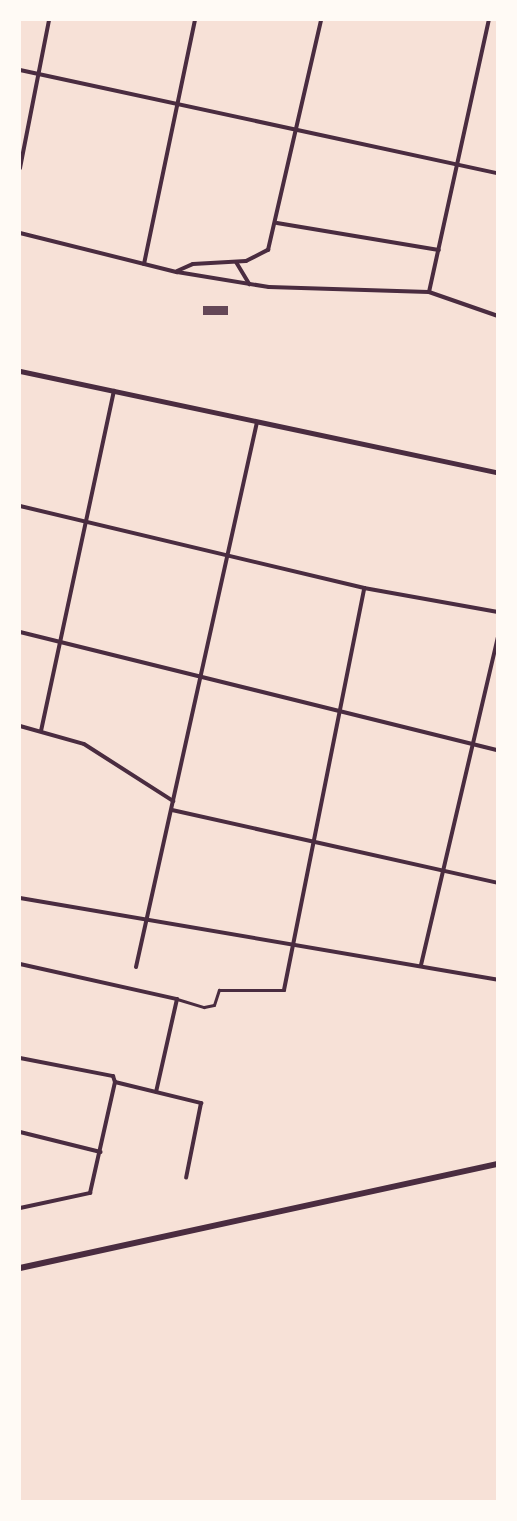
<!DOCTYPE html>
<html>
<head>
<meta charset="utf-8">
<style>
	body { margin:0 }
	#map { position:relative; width:517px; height:1521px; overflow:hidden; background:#f7e1d7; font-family:Lato,sans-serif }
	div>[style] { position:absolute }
	.building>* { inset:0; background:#644757 }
	.pedestrian>* { height:3px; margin:-1.5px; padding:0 1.5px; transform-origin:1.5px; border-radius:1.5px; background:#4a2c40 }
	.minor>* { height:4px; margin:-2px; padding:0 2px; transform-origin:2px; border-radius:2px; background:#4a2c40 }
	.secondary>* { height:5px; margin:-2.5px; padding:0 2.5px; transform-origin:2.5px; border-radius:2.5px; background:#4a2c40 }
	.trunk>* { height:6px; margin:-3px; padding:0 3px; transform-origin:3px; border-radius:3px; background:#4a2c40 }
	span { translate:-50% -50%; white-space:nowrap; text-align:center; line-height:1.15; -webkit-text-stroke:6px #fffaf5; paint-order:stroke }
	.frame { position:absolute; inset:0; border:21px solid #fffaf5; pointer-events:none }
</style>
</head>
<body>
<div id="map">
	<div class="building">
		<i style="clip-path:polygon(203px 306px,228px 306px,228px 315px,203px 315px)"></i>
	</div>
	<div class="pedestrian">
		<i style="left:177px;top:999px;width:28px;rotate:17deg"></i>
		<i style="left:204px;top:1007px;width:10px;rotate:-11deg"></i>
		<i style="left:214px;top:1005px;width:16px;rotate:-72deg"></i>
		<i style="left:219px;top:990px;width:65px"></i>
	</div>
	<div class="minor">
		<i style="left:20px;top:70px;width:489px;rotate:12.2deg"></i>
		<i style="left:20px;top:168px;width:151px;rotate:-78.9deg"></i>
		<i style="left:277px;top:223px;width:164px;rotate:9.5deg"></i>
		<i style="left:20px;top:233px;width:162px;rotate:14deg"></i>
		<i style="left:177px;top:272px;width:93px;rotate:9.3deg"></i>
		<i style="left:269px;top:287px;width:160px;rotate:1.8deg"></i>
		<i style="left:429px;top:292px;width:73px;rotate:19.2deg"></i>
		<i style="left:236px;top:262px;width:26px;rotate:59deg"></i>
		<i style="left:144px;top:264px;width:249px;rotate:-78.2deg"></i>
		<i style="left:177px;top:271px;width:17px;rotate:-24deg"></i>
		<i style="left:193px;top:264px;width:53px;rotate:-3.2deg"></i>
		<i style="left:246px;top:261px;width:25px;rotate:-27deg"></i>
		<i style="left:268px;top:250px;width:236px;rotate:-77deg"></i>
		<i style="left:429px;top:292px;width:279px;rotate:-77.6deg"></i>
		<i style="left:20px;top:506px;width:354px;rotate:13.4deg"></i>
		<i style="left:364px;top:588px;width:136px;rotate:10.2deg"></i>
		<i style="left:20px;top:632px;width:492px;rotate:13.9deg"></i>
		<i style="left:20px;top:726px;width:66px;rotate:15.7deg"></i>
		<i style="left:84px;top:744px;width:106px;rotate:32.6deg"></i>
		<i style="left:41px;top:731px;width:348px;rotate:-77.9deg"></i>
		<i style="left:172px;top:810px;width:334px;rotate:12.6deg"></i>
		<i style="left:20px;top:898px;width:485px;rotate:9.7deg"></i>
		<i style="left:20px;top:964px;width:161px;rotate:12.6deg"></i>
		<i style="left:177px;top:999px;width:95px;rotate:102.7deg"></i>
		<i style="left:421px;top:965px;width:337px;rotate:-76.8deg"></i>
		<i style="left:136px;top:967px;width:558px;rotate:-77.48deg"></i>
		<i style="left:284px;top:990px;width:410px;rotate:-78.7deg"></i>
		<i style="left:20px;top:1058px;width:95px;rotate:11deg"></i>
		<i style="left:113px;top:1076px;width:6px;rotate:72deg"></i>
		<i style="left:115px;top:1082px;width:89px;rotate:13.7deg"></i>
		<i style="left:201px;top:1103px;width:76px;rotate:101.3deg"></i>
		<i style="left:20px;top:1132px;width:83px;rotate:13.9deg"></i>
		<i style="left:20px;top:1208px;width:72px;rotate:-12.1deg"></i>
		<i style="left:90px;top:1193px;width:114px;rotate:-77.3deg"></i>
	</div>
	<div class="secondary">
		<i style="left:20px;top:371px;width:489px;rotate:12deg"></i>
	</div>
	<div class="trunk">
		<i style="left:20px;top:1268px;width:489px;rotate:-12.3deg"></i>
	</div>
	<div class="frame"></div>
</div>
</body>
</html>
